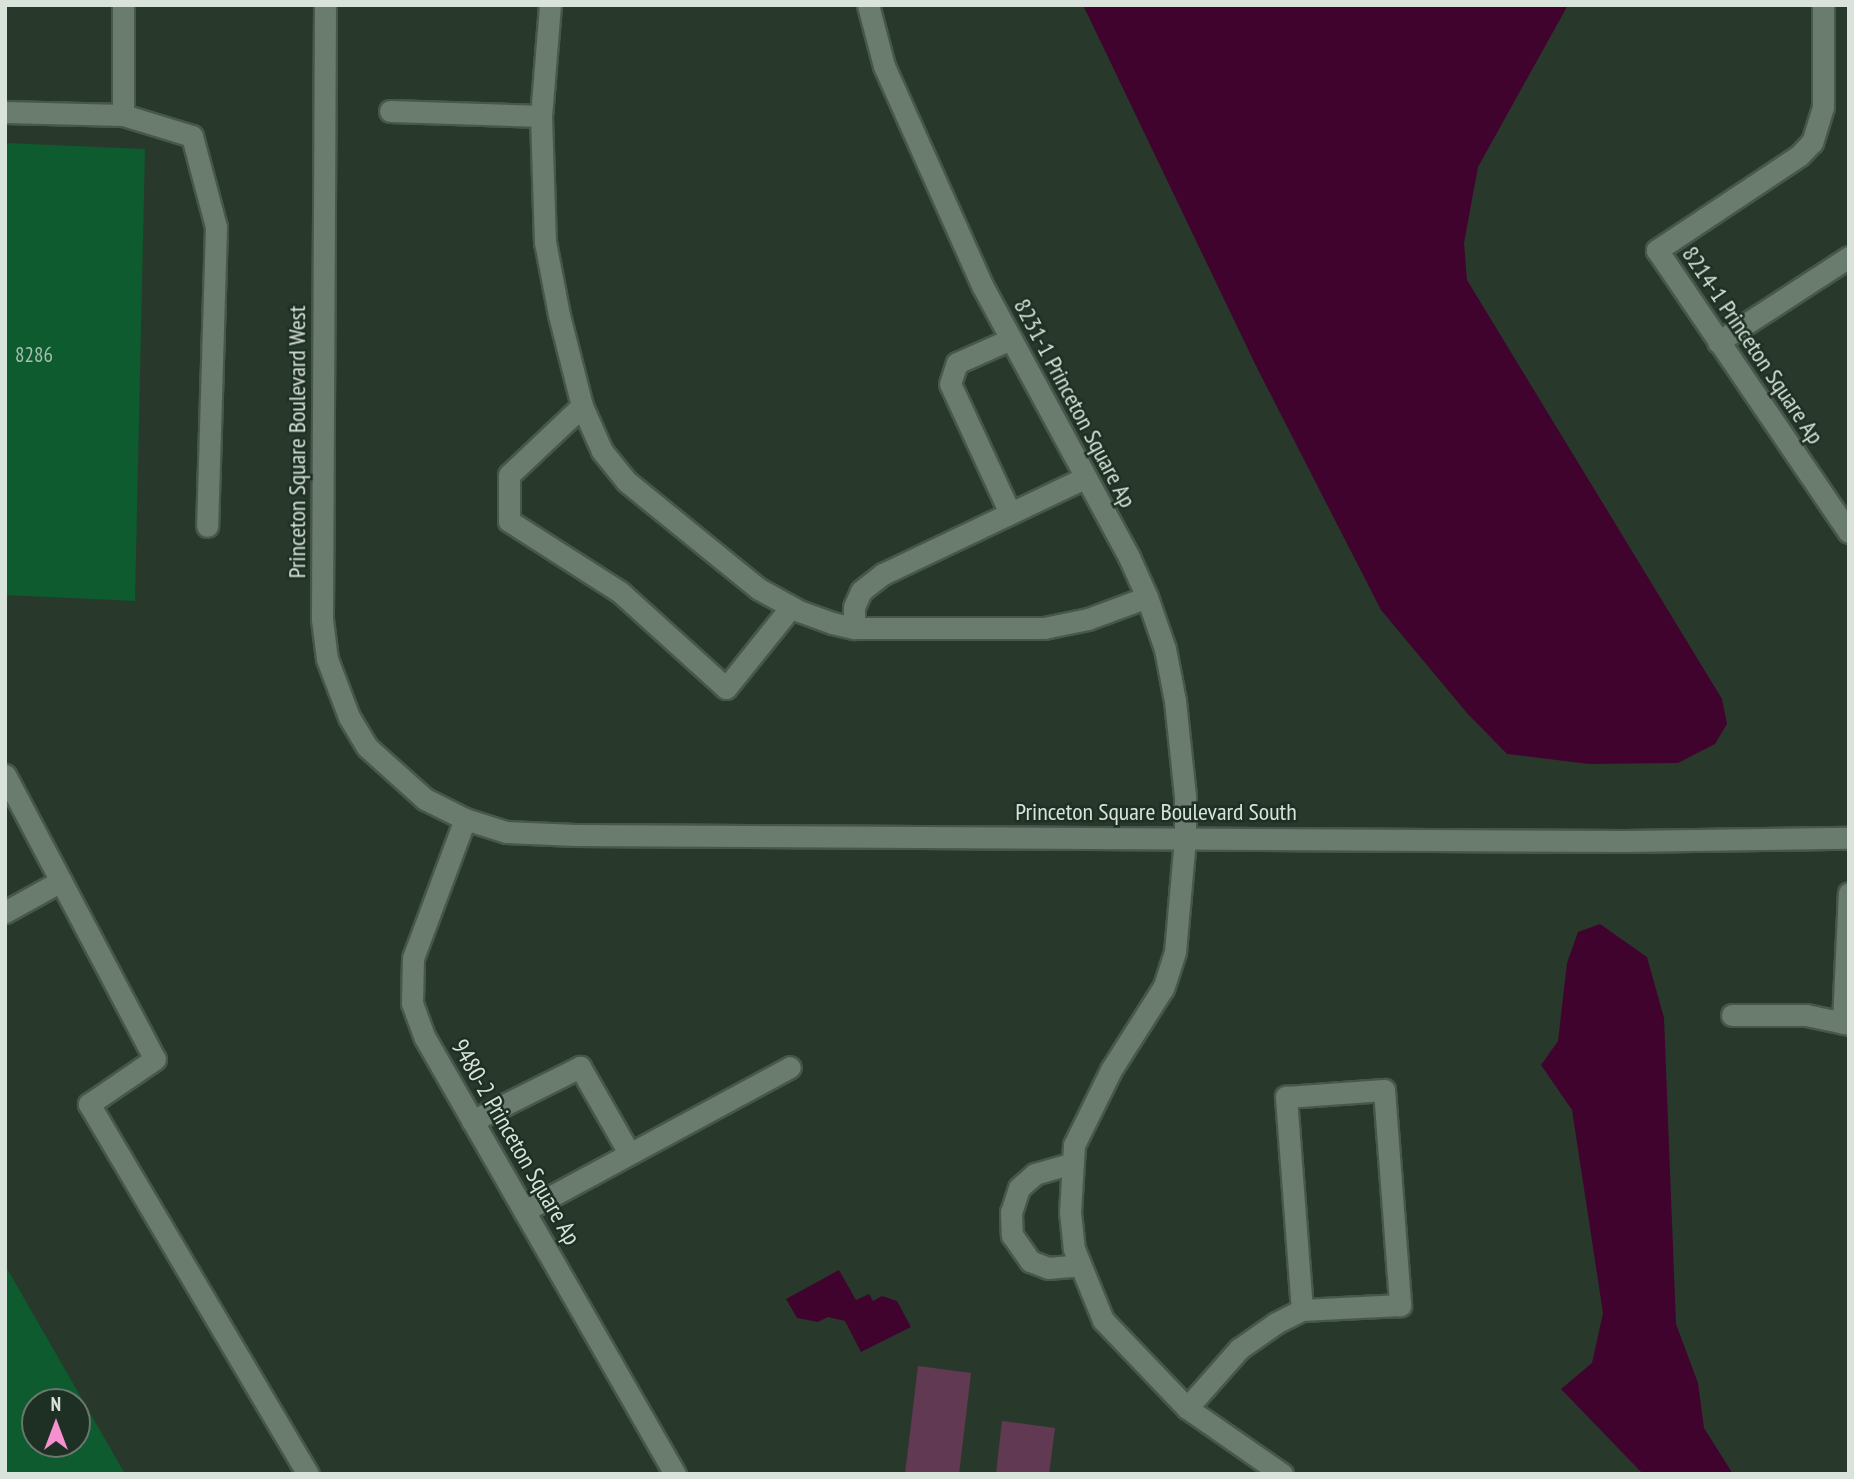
<!DOCTYPE html>
<html>
<head>
<meta charset="utf-8">
<style>
	body { margin:0 }
	#map { position:relative; width:1854px; height:1479px; overflow:hidden; background:#28392c; font-family:"PT Sans Narrow",sans-serif }
	div>[style] { position:absolute }
	.green>* { inset:0; background:#623952 }
	.water>* { inset:0; background:#40032e }
	.building>* { inset:0; background:#0d5b2e }
	.roads { filter:drop-shadow(2px 0 #48574c) drop-shadow(-2px 0 #48574c) drop-shadow(0 2px #48574c) drop-shadow(0 -2px #48574c) }
	.minor>* { height:21px; margin:-10.5px; padding:0 10.5px; transform-origin:10.5px; border-radius:10.5px; background:#697c6d }
	span { translate:-50% -50%; white-space:nowrap; text-align:center; line-height:1.15; -webkit-text-stroke:5px #1e2f23; paint-order:stroke }
	.number-label { font-size:21px; color:#a6c1b0 }
	.number-label span { -webkit-text-stroke-width:0 }
	.street-label { font-size:24px; color:#d9e3db }
	.frame { position:absolute; inset:0; border:7px solid #d9e3db; pointer-events:none }
	.north { position:absolute; left:21px; top:1388px; width:70px; height:70px; box-sizing:border-box; background:#1e2f23; border:2px solid #69776d; border-radius:50%; rotate:0deg; font-size:19px; font-weight:700; line-height:28px; text-align:center; color:#d9e3db }
	.north::after { content:''; display:block; margin:auto; width:24px; height:32px; background:#f790ce; clip-path:polygon(50% 0,100% 100%,50% 72%,0 100%) }
</style>
</head>
<body>
<div id="map">
	<div class="green">
		<i style="clip-path:polygon(918px 1366px,971px 1373px,959px 1474px,905px 1474px)"></i>
		<i style="clip-path:polygon(1002px 1421px,1055px 1428px,1049px 1474px,996px 1474px)"></i>
	</div>
	<div class="water">
		<i style="clip-path:polygon(1083px 5px,1568px 5px,1478px 167px,1464px 243px,1467px 280px,1722px 699px,1727px 724px,1715px 744px,1678px 763px,1589px 764px,1507px 754px,1467px 713px,1381px 610px,1257px 368px)"></i>
		<i style="clip-path:polygon(1600px 924px,1647px 957px,1664px 1018px,1676px 1324px,1698px 1383px,1704px 1428px,1733px 1474px,1643px 1474px,1561px 1389px,1592px 1363px,1603px 1313px,1572px 1110px,1541px 1065px,1558px 1041px,1567px 963px,1578px 932px)"></i>
		<i style="clip-path:polygon(839px 1270px,856px 1300px,869px 1294px,873px 1301px,882px 1296px,897px 1301px,911px 1327px,861px 1352px,845px 1321px,828px 1317px,818px 1322px,797px 1318px,786px 1299px)"></i>
	</div>
	<div class="building">
		<i style="clip-path:polygon(5px 143px,145px 149px,135px 601px,5px 595px)"></i>
		<i style="clip-path:polygon(evenodd,5px 1265px,125px 1474px,5px 1474px,5px 1265px,35px 1402px,77px 1402px,77px 1444px,35px 1444px,35px 1402px)"></i>
	</div>
	<div class="roads">
		<div class="minor">
			<i style="left:325px;top:5px;width:614px;rotate:90.28deg"></i>
			<i style="left:322px;top:619px;width:40px;rotate:82.9deg"></i>
			<i style="left:327px;top:659px;width:62px;rotate:69.2deg"></i>
			<i style="left:349px;top:717px;width:35px;rotate:59deg"></i>
			<i style="left:367px;top:747px;width:78px;rotate:41.9deg"></i>
			<i style="left:425px;top:799px;width:45px;rotate:26.6deg"></i>
			<i style="left:465px;top:819px;width:43px;rotate:17.6deg"></i>
			<i style="left:506px;top:832px;width:69px;rotate:2.5deg"></i>
			<i style="left:575px;top:835px;width:1050px;rotate:0.33deg"></i>
			<i style="left:1625px;top:841px;width:224px;rotate:-0.8deg"></i>
			<i style="left:550px;top:5px;width:111px;rotate:94.6deg"></i>
			<i style="left:541px;top:116px;width:126px;rotate:88.2deg"></i>
			<i style="left:545px;top:242px;width:74px;rotate:79.1deg"></i>
			<i style="left:559px;top:315px;width:94px;rotate:75.8deg"></i>
			<i style="left:582px;top:406px;width:49px;rotate:66deg"></i>
			<i style="left:602px;top:451px;width:38px;rotate:51deg"></i>
			<i style="left:626px;top:481px;width:171px;rotate:39.1deg"></i>
			<i style="left:759px;top:589px;width:46px;rotate:28.8deg"></i>
			<i style="left:799px;top:611px;width:35px;rotate:20deg"></i>
			<i style="left:832px;top:623px;width:23px;rotate:13deg"></i>
			<i style="left:854px;top:628px;width:190px"></i>
			<i style="left:1044px;top:628px;width:45px;rotate:-11.6deg"></i>
			<i style="left:1088px;top:619px;width:63px;rotate:-20.4deg"></i>
			<i style="left:868px;top:5px;width:63px;rotate:75.3deg"></i>
			<i style="left:884px;top:66px;width:242px;rotate:65.9deg"></i>
			<i style="left:983px;top:287px;width:307px;rotate:61.6deg"></i>
			<i style="left:1129px;top:557px;width:44px;rotate:65.8deg"></i>
			<i style="left:1147px;top:597px;width:55px;rotate:70.9deg"></i>
			<i style="left:1165px;top:649px;width:53px;rotate:79.1deg"></i>
			<i style="left:1175px;top:701px;width:96px;rotate:84deg"></i>
			<i style="left:1185px;top:796px;width:42px;rotate:90deg"></i>
			<i style="left:1185px;top:838px;width:114px;rotate:95deg"></i>
			<i style="left:1175px;top:952px;width:38px;rotate:108deg"></i>
			<i style="left:1163px;top:988px;width:97px;rotate:122.4deg"></i>
			<i style="left:1111px;top:1070px;width:84px;rotate:116.3deg"></i>
			<i style="left:1074px;top:1145px;width:67px;rotate:93.4deg"></i>
			<i style="left:1070px;top:1212px;width:37px;rotate:84deg"></i>
			<i style="left:1074px;top:1249px;width:77px;rotate:67.8deg"></i>
			<i style="left:1103px;top:1320px;width:122px;rotate:46.3deg"></i>
			<i style="left:1187px;top:1408px;width:116px;rotate:34.8deg"></i>
			<i style="left:1823px;top:5px;width:102px;rotate:90deg"></i>
			<i style="left:1823px;top:107px;width:37px;rotate:107deg"></i>
			<i style="left:1812px;top:142px;width:18px;rotate:133deg"></i>
			<i style="left:1800px;top:155px;width:172px;rotate:146.4deg"></i>
			<i style="left:1657px;top:250px;width:341px;rotate:55.8deg"></i>
			<i style="left:390px;top:111px;width:151px;rotate:1.9deg"></i>
			<i style="left:5px;top:112px;width:118px;rotate:1.5deg"></i>
			<i style="left:123px;top:115px;width:110px;rotate:-90deg"></i>
			<i style="left:123px;top:115px;width:72px;rotate:16.9deg"></i>
			<i style="left:192px;top:136px;width:94px;rotate:75.2deg"></i>
			<i style="left:216px;top:227px;width:299px;rotate:91.7deg"></i>
			<i style="left:1718px;top:342px;width:156px;rotate:-33deg"></i>
			<i style="left:582px;top:406px;width:100px;rotate:136.6deg"></i>
			<i style="left:509px;top:475px;width:46px;rotate:90deg"></i>
			<i style="left:509px;top:521px;width:132px;rotate:32.6deg"></i>
			<i style="left:620px;top:592px;width:143px;rotate:42.2deg"></i>
			<i style="left:726px;top:688px;width:104px;rotate:-51.3deg"></i>
			<i style="left:1010px;top:513px;width:142px;rotate:-114.9deg"></i>
			<i style="left:950px;top:384px;width:22px;rotate:-72deg"></i>
			<i style="left:957px;top:363px;width:59px;rotate:-24deg"></i>
			<i style="left:854px;top:628px;width:21px;rotate:-90deg"></i>
			<i style="left:854px;top:607px;width:17px;rotate:-66deg"></i>
			<i style="left:861px;top:591px;width:28px;rotate:-38deg"></i>
			<i style="left:883px;top:574px;width:223px;rotate:-25.5deg"></i>
			<i style="left:5px;top:775px;width:321px;rotate:62.2deg"></i>
			<i style="left:155px;top:1059px;width:80px;rotate:145.7deg"></i>
			<i style="left:89px;top:1104px;width:430px;rotate:59.4deg"></i>
			<i style="left:465px;top:819px;width:148px;rotate:110.5deg"></i>
			<i style="left:413px;top:958px;width:45px;rotate:91.3deg"></i>
			<i style="left:412px;top:1003px;width:37px;rotate:70deg"></i>
			<i style="left:425px;top:1038px;width:503px;rotate:60.17deg"></i>
			<i style="left:5px;top:912px;width:64px;rotate:-29deg"></i>
			<i style="left:1732px;top:1015px;width:74px"></i>
			<i style="left:1806px;top:1015px;width:44px;rotate:11.8deg"></i>
			<i style="left:1843px;top:1023px;width:130px;rotate:-87.4deg"></i>
			<i style="left:1384px;top:1090px;width:216px;rotate:85.7deg"></i>
			<i style="left:1400px;top:1305px;width:98px;rotate:177.1deg"></i>
			<i style="left:1302px;top:1310px;width:214px;rotate:-94.3deg"></i>
			<i style="left:1286px;top:1097px;width:98px;rotate:-4.1deg"></i>
			<i style="left:472px;top:1121px;width:121px;rotate:-26.6deg"></i>
			<i style="left:580px;top:1067px;width:99px;rotate:60.3deg"></i>
			<i style="left:1073px;top:1163px;width:40px;rotate:164deg"></i>
			<i style="left:1035px;top:1174px;width:21px;rotate:139deg"></i>
			<i style="left:1019px;top:1188px;width:25px;rotate:108deg"></i>
			<i style="left:1011px;top:1212px;width:23px;rotate:88deg"></i>
			<i style="left:1012px;top:1235px;width:32px;rotate:55deg"></i>
			<i style="left:1030px;top:1261px;width:19px;rotate:21deg"></i>
			<i style="left:1048px;top:1268px;width:32px;rotate:-5deg"></i>
			<i style="left:524px;top:1211px;width:302px;rotate:-28.4deg"></i>
			<i style="left:1187px;top:1408px;width:79px;rotate:-48.6deg"></i>
			<i style="left:1239px;top:1349px;width:45px;rotate:-35.1deg"></i>
			<i style="left:1276px;top:1323px;width:29px;rotate:-27deg"></i>
		</div>
	</div>
	<div class="number-label">
		<span style="left:34px;top:355px">8286</span>
	</div>
	<div class="street-label">
		<span style="left:1753px;top:345px;rotate:56deg">8214-1 Princeton Square Ap</span>
		<span style="left:1075px;top:403px;rotate:62deg">8231-1 Princeton Square Ap</span>
		<span style="left:297px;top:442px;rotate:-90deg">Princeton Square Boulevard West</span>
		<span style="left:1156px;top:812px">Princeton Square Boulevard South</span>
		<span style="left:516px;top:1142px;rotate:60deg">9480-2 Princeton Square Ap</span>
	</div>
	<div class="frame"></div>
	<div class="north">N</div>
</div>
</body>
</html>
